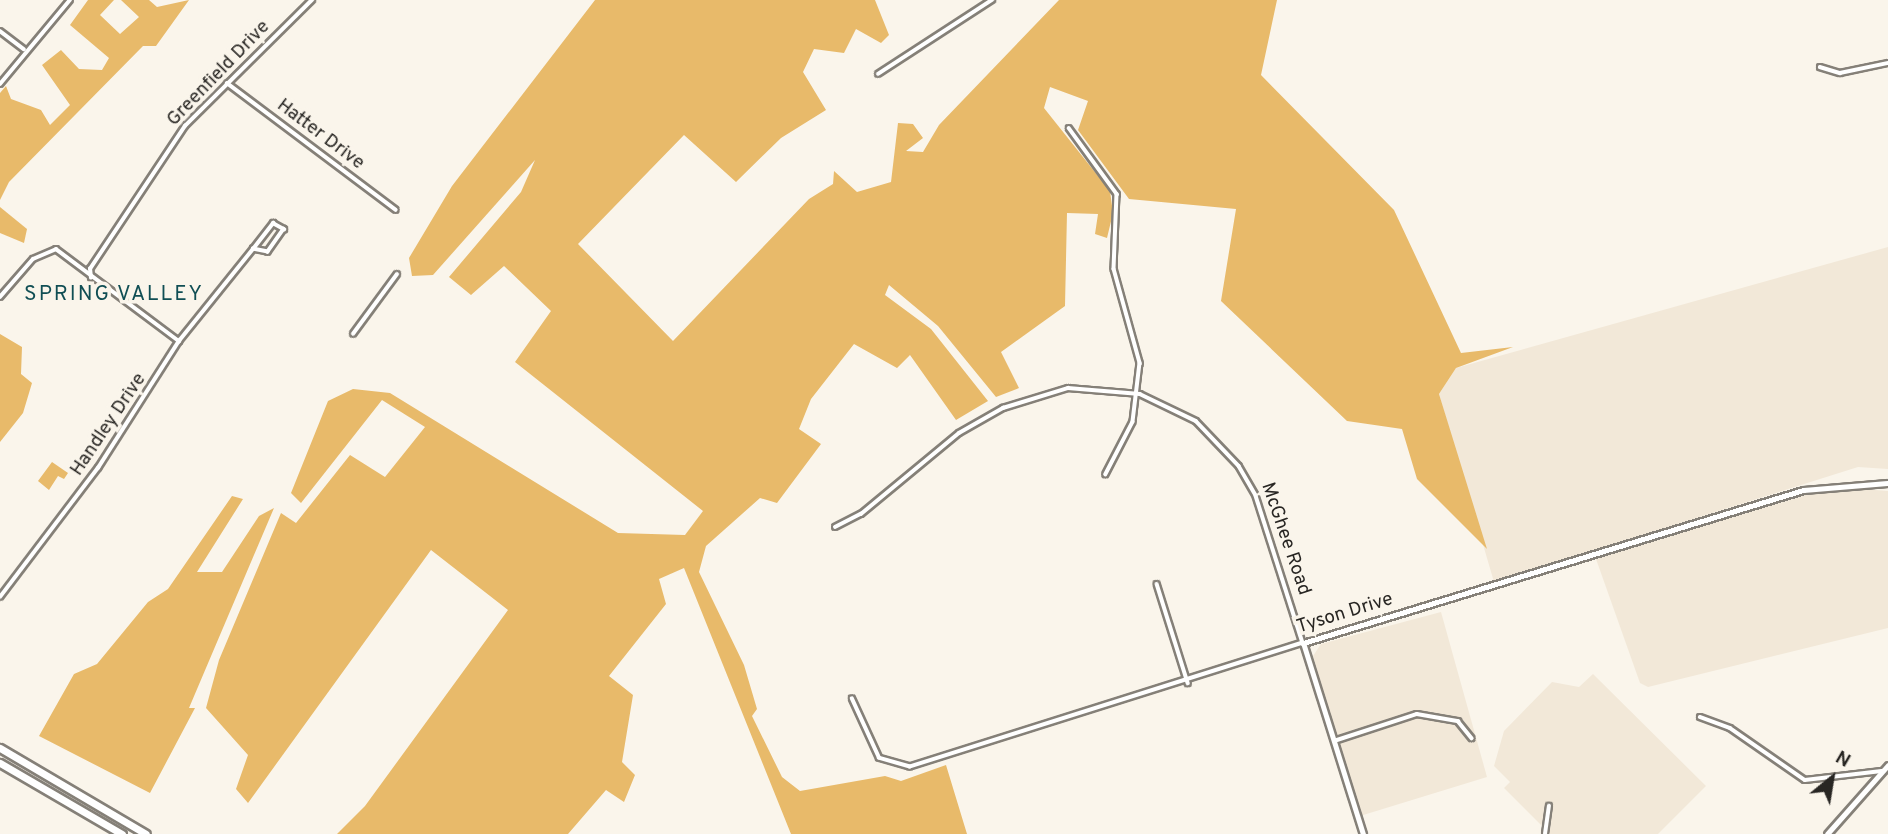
<!DOCTYPE html>
<html>
<head>
<meta charset="utf-8">
<style>
	body { margin:0 }
	#map { position:relative; width:1888px; height:834px; overflow:hidden; background:#faf5eb; font-family:Overpass,sans-serif }
	div>[style] { position:absolute }
	.built>* { inset:0; background:#f2e8d8 }
	.forest>* { inset:0; background:#e8ba6a }
	.roads { filter:drop-shadow(2px 0 #858078) drop-shadow(-2px 0 #858078) drop-shadow(0 2px #858078) drop-shadow(0 -2px #858078) }
	.street>* { height:3.5px; margin:-1.75px; padding:0 1.75px; transform-origin:1.75px; border-radius:1.75px; background:#fff }
	.secondary>* { height:5px; margin:-2.5px; padding:0 2.5px; transform-origin:2.5px; border-radius:2.5px; background:#fff }
	.highway>* { height:7px; margin:-3.5px; padding:0 3.5px; transform-origin:3.5px; border-radius:3.5px; background:#fff }
	span { translate:-50% -50%; white-space:nowrap; text-align:center; line-height:1.15; -webkit-text-stroke:7px #faf5eb; paint-order:stroke }
	.street-label { font-size:19px; color:#282623 }
	.neighbourhood-label { font-size:21px; color:#104e54; letter-spacing:2px }
	.north { position:absolute; left:1797px; top:743px; width:70px; height:70px; -webkit-text-stroke:5px #faf5eb; paint-order:stroke; rotate:30deg; font-size:19px; font-weight:700; line-height:28px; text-align:center; color:#282623 }
	.north::after { content:''; display:block; margin:auto; width:24px; height:32px; background:#282623; clip-path:polygon(50% 0,100% 100%,50% 72%,0 100%) }
</style>
</head>
<body>
<div id="map">
	<div class="built">
		<i style="clip-path:polygon(1888px 247px,1888px 469px,1858px 467px,1494px 582px,1439px 394px,1456px 368px)"></i>
		<i style="clip-path:polygon(1849px 488px,1888px 491px,1888px 628px,1648px 687px,1640px 683px,1596px 559px,1809px 494px)"></i>
		<i style="clip-path:polygon(1441px 612px,1487px 777px,1360px 816px,1313px 656px,1321px 644px)"></i>
		<i style="clip-path:polygon(1593px 674px,1706px 786px,1658px 834px,1550px 834px,1504px 788px,1510px 782px,1494px 766px,1504px 731px,1552px 682px,1579px 687px)"></i>
	</div>
	<div class="forest">
		<i style="clip-path:polygon(88px 0,114px 0,100px 15px,120px 34px,139px 17px,121px 0,149px 0,157px 7px,189px 0,156px 46px,143px 46px,9px 182px,0 200px,0 93px,6px 86px,11px 99px,41px 110px,50px 125px,70px 105px,42px 65px,61px 50px,79px 69px,102px 70px,109px 58px,70px 25px)"></i>
		<i style="clip-path:polygon(595px 0,875px 0,889px 35px,881px 43px,856px 29px,844px 53px,814px 49px,803px 72px,826px 110px,781px 138px,736px 182px,684px 135px,578px 244px,673px 341px,809px 199px,833px 184px,834px 171px,857px 192px,891px 182px,898px 123px,913px 124px,923px 138px,906px 151px,923px 152px,939px 125px,1059px 0,1277px 0,1261px 75px,1394px 210px,1461px 353px,1513px 347px,1456px 368px,1439px 394px,1487px 549px,1417px 479px,1402px 429px,1347px 421px,1221px 301px,1236px 209px,1129px 199px,1078px 130px,1088px 101px,1050px 87px,1044px 108px,1110px 191px,1113px 213px,1107px 238px,1095px 234px,1098px 214px,1067px 213px,1065px 306px,1001px 352px,1019px 388px,996px 397px,938px 326px,889px 285px,885px 295px,931px 329px,988px 401px,956px 420px,910px 355px,897px 368px,854px 344px,811px 399px,799px 429px,821px 444px,777px 503px,760px 498px,706px 546px,699px 572px,744px 665px,757px 709px,752px 716px,782px 777px,800px 791px,885px 776px,901px 781px,946px 765px,967px 834px,791px 834px,684px 568px,659px 579px,666px 604px,609px 676px,633px 695px,622px 762px,635px 775px,624px 802px,606px 790px,568px 834px,337px 834px,365px 806px,508px 610px,431px 550px,248px 803px,236px 789px,248px 755px,206px 708px,219px 660px,281px 513px,296px 523px,350px 455px,385px 477px,425px 427px,382px 400px,301px 503px,291px 493px,328px 401px,353px 389px,390px 393px,618px 533px,685px 535px,703px 511px,515px 362px,551px 311px,504px 266px,471px 295px,449px 277px,521px 192px,535px 160px,433px 275px,412px 276px,409px 258px,452px 186px)"></i>
		<i style="clip-path:polygon(0 207px,27px 229px,24px 243px,0 233px)"></i>
		<i style="clip-path:polygon(0 334px,22px 347px,21px 374px,32px 383px,23px 413px,0 442px)"></i>
		<i style="clip-path:polygon(52px 462px,68px 473px,64px 479px,58px 476px,49px 490px,38px 481px)"></i>
		<i style="clip-path:polygon(232px 496px,243px 499px,197px 572px,222px 572px,259px 516px,274px 508px,189px 708px,195px 708px,150px 793px,39px 736px,74px 674px,97px 664px,148px 602px,168px 589px)"></i>
	</div>
	<div class="roads">
		<div class="street">
			<i style="left:0;top:31px;width:30px;rotate:37deg"></i>
			<i style="left:1820px;top:67px;width:21px;rotate:17deg"></i>
			<i style="left:1840px;top:73px;width:49px;rotate:-11.8deg"></i>
			<i style="left:878px;top:74px;width:136px;rotate:-33deg"></i>
			<i style="left:227px;top:83px;width:211px;rotate:36.9deg"></i>
			<i style="left:0;top:84px;width:109px;rotate:-50.2deg"></i>
			<i style="left:1069px;top:128px;width:82px;rotate:54deg"></i>
			<i style="left:1117px;top:194px;width:75px;rotate:92.3deg"></i>
			<i style="left:1114px;top:269px;width:98px;rotate:74.5deg"></i>
			<i style="left:1140px;top:363px;width:59px;rotate:96.8deg"></i>
			<i style="left:1133px;top:422px;width:59px;rotate:117.4deg"></i>
			<i style="left:273px;top:223px;width:13px;rotate:29deg"></i>
			<i style="left:284px;top:229px;width:28px;rotate:125deg"></i>
			<i style="left:268px;top:252px;width:15px;rotate:-169deg"></i>
			<i style="left:253px;top:249px;width:33px;rotate:-52deg"></i>
			<i style="left:91px;top:278px;width:9px;rotate:-96deg"></i>
			<i style="left:90px;top:269px;width:172px;rotate:-56.4deg"></i>
			<i style="left:185px;top:126px;width:179px;rotate:-44.8deg"></i>
			<i style="left:0;top:297px;width:50px;rotate:-49deg"></i>
			<i style="left:33px;top:259px;width:25px;rotate:-23deg"></i>
			<i style="left:56px;top:249px;width:154px;rotate:36.8deg"></i>
			<i style="left:353px;top:334px;width:74px;rotate:-53.7deg"></i>
			<i style="left:835px;top:527px;width:29px;rotate:-27deg"></i>
			<i style="left:861px;top:514px;width:127px;rotate:-39.6deg"></i>
			<i style="left:959px;top:433px;width:51px;rotate:-29.6deg"></i>
			<i style="left:1003px;top:408px;width:68px;rotate:-17.1deg"></i>
			<i style="left:1068px;top:388px;width:72px;rotate:4.8deg"></i>
			<i style="left:1140px;top:394px;width:62px;rotate:25.7deg"></i>
			<i style="left:1196px;top:421px;width:62px;rotate:46.3deg"></i>
			<i style="left:1239px;top:466px;width:34px;rotate:60deg"></i>
			<i style="left:1256px;top:496px;width:154px;rotate:72.3deg"></i>
			<i style="left:1303px;top:643px;width:412px;rotate:162.5deg"></i>
			<i style="left:910px;top:767px;width:32px;rotate:-164deg"></i>
			<i style="left:879px;top:758px;width:65px;rotate:-114.6deg"></i>
			<i style="left:1157px;top:584px;width:104px;rotate:72.6deg"></i>
			<i style="left:0;top:597px;width:162px;rotate:-52.8deg"></i>
			<i style="left:98px;top:468px;width:151px;rotate:-57.5deg"></i>
			<i style="left:179px;top:341px;width:118px;rotate:-51.2deg"></i>
			<i style="left:1700px;top:717px;width:32px;rotate:20deg"></i>
			<i style="left:1730px;top:728px;width:91px;rotate:34.7deg"></i>
			<i style="left:1805px;top:780px;width:79px;rotate:-6.6deg"></i>
			<i style="left:1334px;top:741px;width:87px;rotate:-18deg"></i>
			<i style="left:1417px;top:714px;width:42px;rotate:9.7deg"></i>
			<i style="left:1458px;top:721px;width:22px;rotate:51deg"></i>
			<i style="left:1545px;top:834px;width:28px;rotate:-82deg"></i>
		</div>
		<div class="secondary">
			<i style="left:1363px;top:834px;width:200px;rotate:-107.4deg"></i>
			<i style="left:1303px;top:643px;width:523px;rotate:-17.01deg"></i>
			<i style="left:1803px;top:490px;width:85px;rotate:-4.7deg"></i>
			<i style="left:1827px;top:834px;width:92px;rotate:-48.5deg"></i>
		</div>
		<div class="highway">
			<i style="left:0;top:748px;width:169px;rotate:30.5deg"></i>
			<i style="left:0;top:763px;width:141px;rotate:30.2deg"></i>
		</div>
	</div>
	<div class="street-label">
		<span style="left:219px;top:74px;rotate:-46deg">Greenfield Drive</span>
		<span style="left:320px;top:135px;rotate:37deg">Hatter Drive</span>
		<span style="left:109px;top:425px;rotate:-56deg">Handley Drive</span>
		<span style="left:1285px;top:539px;rotate:71deg">McGhee Road</span>
		<span style="left:1345px;top:614px;rotate:-17deg">Tyson Drive</span>
	</div>
	<div class="neighbourhood-label">
		<span style="left:114px;top:295px">SPRING VALLEY</span>
	</div>
	<div class="north">N</div>
</div>
</body>
</html>
